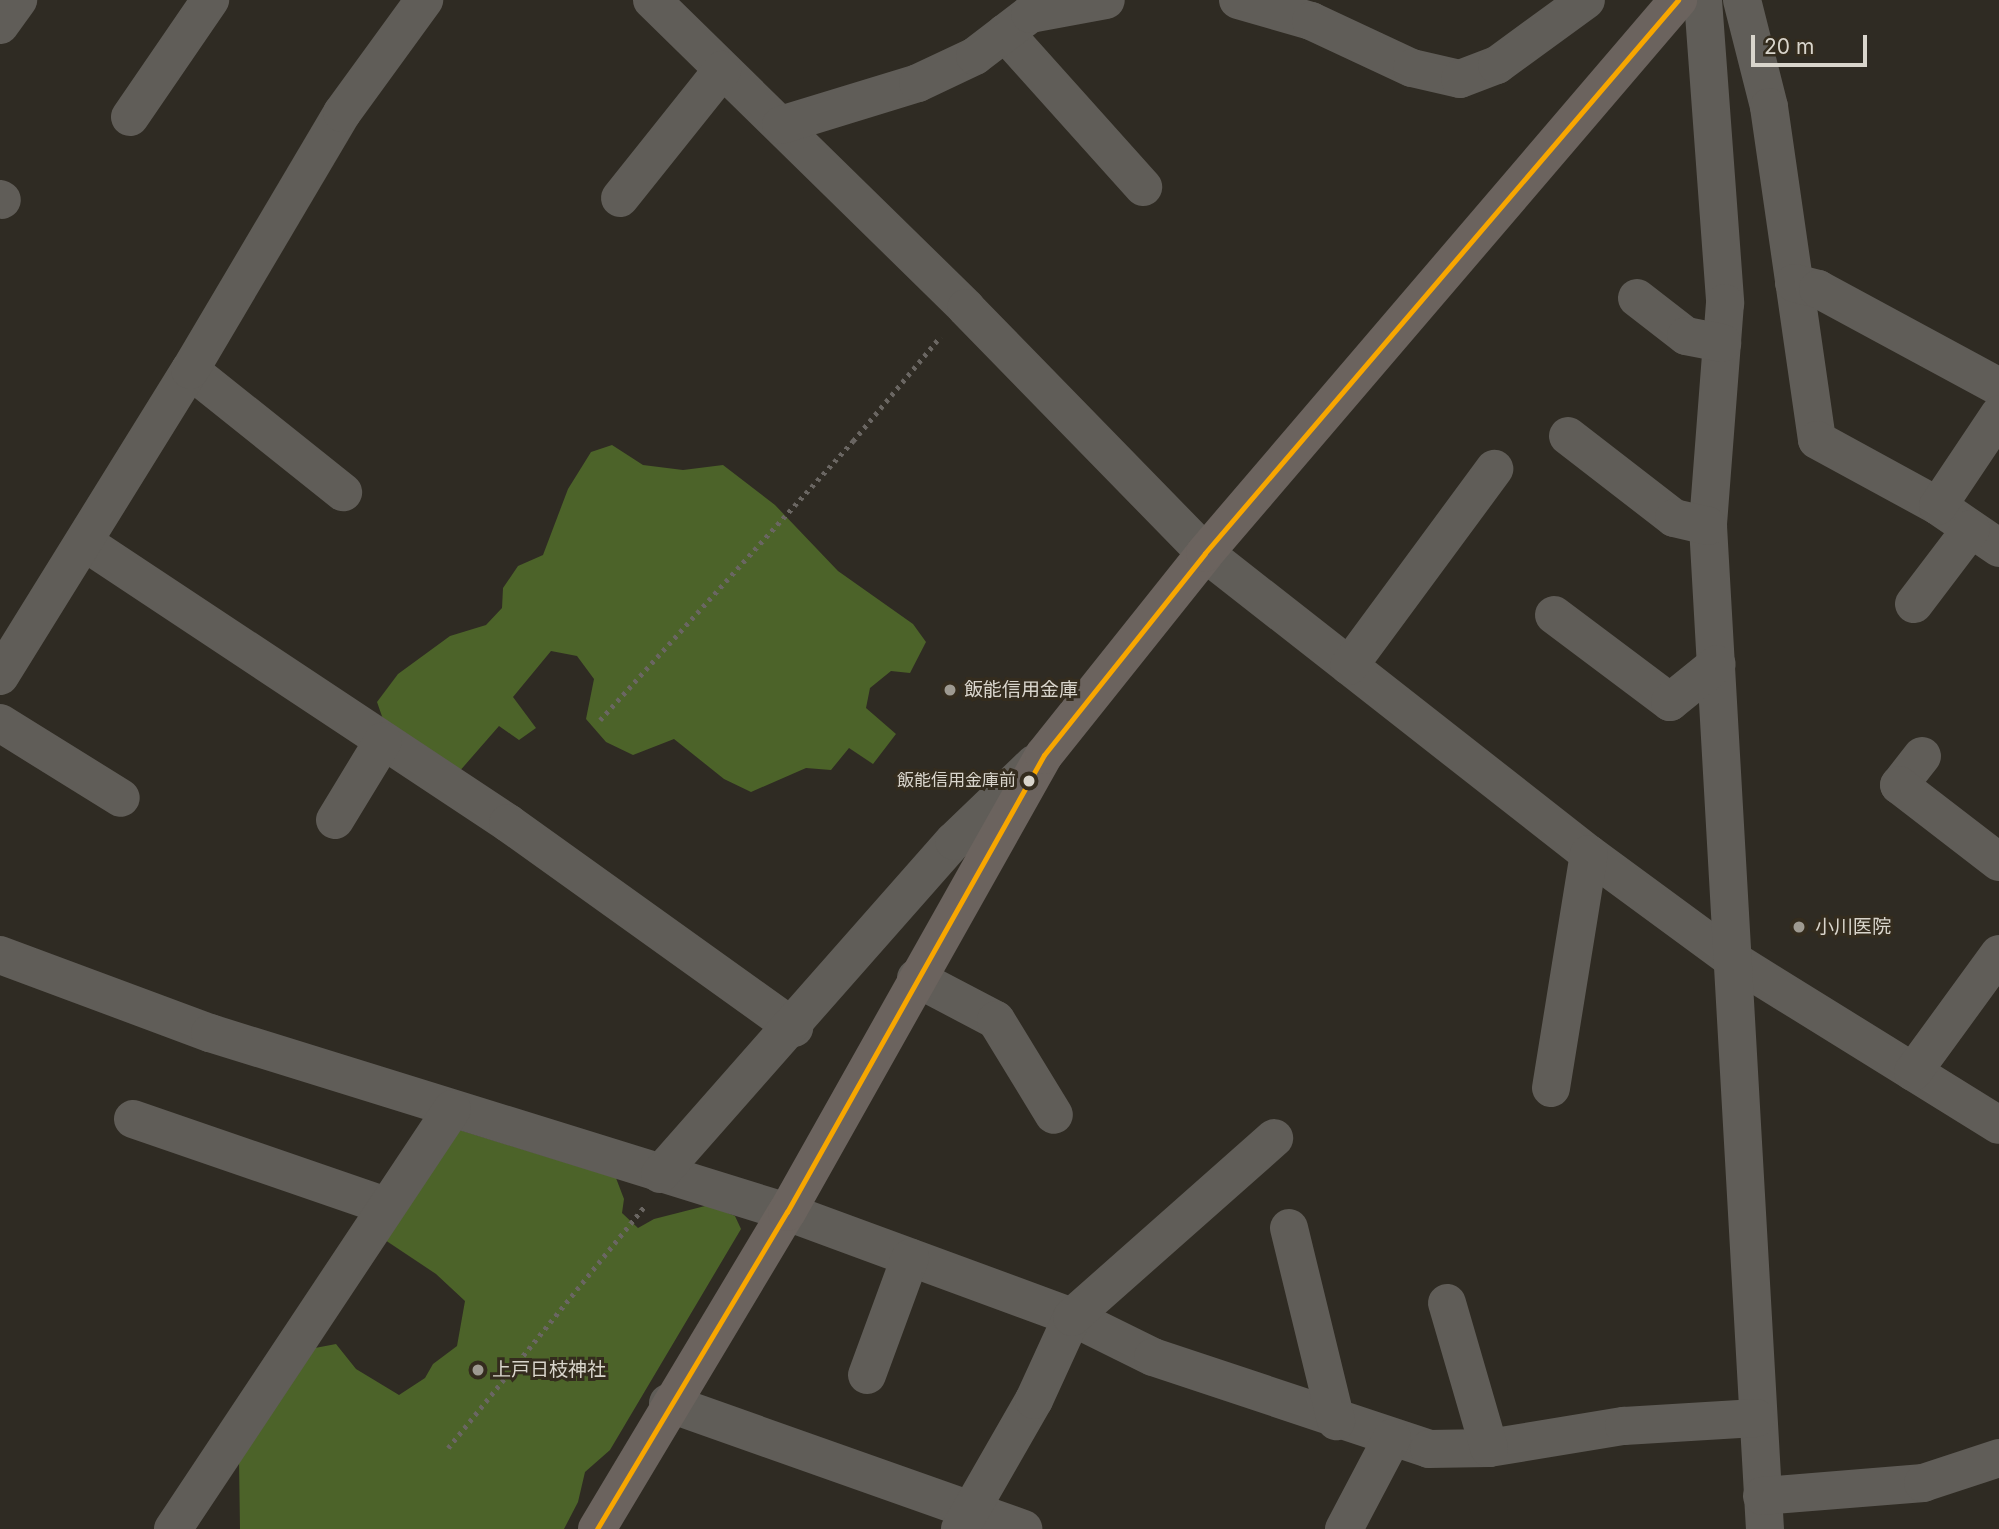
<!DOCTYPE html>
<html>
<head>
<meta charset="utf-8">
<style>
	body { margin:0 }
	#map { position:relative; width:1999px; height:1529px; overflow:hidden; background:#2f2b23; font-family:Inter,"Noto Sans JP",sans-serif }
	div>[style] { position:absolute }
	.forest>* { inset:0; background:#4c6329 }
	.path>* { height:4.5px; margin-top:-2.25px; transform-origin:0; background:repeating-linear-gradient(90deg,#6a6662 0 3.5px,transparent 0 8.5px) }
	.minor>* { height:38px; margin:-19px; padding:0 19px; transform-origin:19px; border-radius:19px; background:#605d58 }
	.major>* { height:38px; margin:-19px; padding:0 19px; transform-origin:19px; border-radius:19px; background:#6b635e }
	.bus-1>* { height:5px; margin:-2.5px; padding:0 2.5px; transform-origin:2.5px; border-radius:2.5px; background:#f7a600 }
	.dots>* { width:19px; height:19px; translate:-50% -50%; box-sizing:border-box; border:4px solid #342c1e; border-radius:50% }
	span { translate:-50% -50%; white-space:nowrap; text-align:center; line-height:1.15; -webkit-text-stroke:6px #342c1e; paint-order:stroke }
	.bus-label { font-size:17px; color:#d9d5cc }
	.right { translate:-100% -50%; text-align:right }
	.poi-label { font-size:19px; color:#d9d5cc }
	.left { translate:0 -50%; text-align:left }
	.scale { position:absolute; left:1751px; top:35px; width:116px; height:32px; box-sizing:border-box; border:4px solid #d9d5cc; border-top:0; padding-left:9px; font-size:21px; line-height:24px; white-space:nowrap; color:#d9d5cc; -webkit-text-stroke:5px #342c1e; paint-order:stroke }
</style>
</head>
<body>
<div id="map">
	<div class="forest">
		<i style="clip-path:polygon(612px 445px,643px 465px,683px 470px,723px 465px,775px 505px,838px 571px,913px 624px,926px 642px,910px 673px,891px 671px,870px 688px,866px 708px,896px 734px,873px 764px,849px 748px,831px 770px,806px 768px,751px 792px,724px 779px,674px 739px,633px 755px,606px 742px,586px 719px,594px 679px,577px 656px,551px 651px,513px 697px,536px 728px,519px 740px,499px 726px,458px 773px,384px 722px,377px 702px,398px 674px,450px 636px,486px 625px,502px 608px,503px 588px,518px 566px,543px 555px,568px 489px,591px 452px)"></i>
		<i style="clip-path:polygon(453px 1128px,616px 1178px,624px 1199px,622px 1213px,638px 1228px,654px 1219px,709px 1205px,735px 1216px,741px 1229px,610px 1450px,585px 1472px,578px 1502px,564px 1529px,240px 1529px,239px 1459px,315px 1348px,336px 1344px,356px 1369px,399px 1395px,425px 1378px,433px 1364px,457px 1346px,465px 1301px,436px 1274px,385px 1240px)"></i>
	</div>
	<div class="path">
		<i style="left:600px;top:720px;width:377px;rotate:-47.8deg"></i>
		<i style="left:853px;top:441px;width:136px;rotate:-50.1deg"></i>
		<i style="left:448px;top:1448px;width:311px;rotate:-50.9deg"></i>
	</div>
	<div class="minor">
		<i style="left:652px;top:0;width:440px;rotate:44.4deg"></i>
		<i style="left:966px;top:308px;width:342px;rotate:45.7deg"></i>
		<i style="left:1205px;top:553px;width:488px;rotate:38.1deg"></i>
		<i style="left:1589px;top:854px;width:182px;rotate:36.3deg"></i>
		<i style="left:1736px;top:962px;width:309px;rotate:31.8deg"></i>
		<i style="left:1238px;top:0;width:76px;rotate:16deg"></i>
		<i style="left:1311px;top:21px;width:111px;rotate:25deg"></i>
		<i style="left:1412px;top:68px;width:49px;rotate:12.9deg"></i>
		<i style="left:1460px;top:79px;width:40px;rotate:-21deg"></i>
		<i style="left:1497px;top:65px;width:110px;rotate:-36.1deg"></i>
		<i style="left:1703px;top:0;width:304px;rotate:85.8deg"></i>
		<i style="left:1725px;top:303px;width:224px;rotate:94.4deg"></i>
		<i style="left:1708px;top:526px;width:1005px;rotate:86.75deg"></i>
		<i style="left:1742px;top:0;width:110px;rotate:75.8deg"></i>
		<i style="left:1769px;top:107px;width:336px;rotate:81.8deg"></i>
		<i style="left:1817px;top:440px;width:138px;rotate:28.6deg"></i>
		<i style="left:1938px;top:506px;width:74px;rotate:34.5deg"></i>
		<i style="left:0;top:25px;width:31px;rotate:-54deg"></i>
		<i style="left:1005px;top:33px;width:207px;rotate:48.1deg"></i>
		<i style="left:130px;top:117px;width:142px;rotate:-55.6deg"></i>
		<i style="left:781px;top:125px;width:143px;rotate:-17deg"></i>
		<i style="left:918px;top:83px;width:63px;rotate:-25.3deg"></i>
		<i style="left:975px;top:56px;width:69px;rotate:-37.4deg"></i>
		<i style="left:1030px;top:14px;width:77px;rotate:-10.4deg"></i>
		<i style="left:620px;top:198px;width:164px;rotate:-51.4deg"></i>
		<i style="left:0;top:199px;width:2px;rotate:27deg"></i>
		<i style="left:1794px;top:283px;width:25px;rotate:14deg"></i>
		<i style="left:1818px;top:289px;width:206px;rotate:28.4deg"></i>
		<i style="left:1637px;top:298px;width:62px;rotate:37.8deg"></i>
		<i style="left:1686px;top:336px;width:37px;rotate:11deg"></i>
		<i style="left:190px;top:370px;width:196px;rotate:38.6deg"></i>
		<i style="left:1568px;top:436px;width:134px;rotate:37.7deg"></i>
		<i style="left:1674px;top:518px;width:35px;rotate:13deg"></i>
		<i style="left:1938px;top:506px;width:110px;rotate:-56.2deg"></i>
		<i style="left:84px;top:542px;width:509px;rotate:33.53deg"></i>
		<i style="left:508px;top:823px;width:352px;rotate:35.6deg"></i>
		<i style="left:1914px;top:604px;width:94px;rotate:-52.8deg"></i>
		<i style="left:1554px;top:615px;width:145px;rotate:36.9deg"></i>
		<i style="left:1670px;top:702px;width:60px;rotate:-39deg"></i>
		<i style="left:1349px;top:666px;width:245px;rotate:-53.6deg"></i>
		<i style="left:0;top:676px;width:360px;rotate:-58.2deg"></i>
		<i style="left:190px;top:370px;width:299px;rotate:-59.4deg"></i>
		<i style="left:342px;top:113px;width:140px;rotate:-54deg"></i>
		<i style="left:0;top:723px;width:142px;rotate:31.8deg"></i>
		<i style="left:1922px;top:756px;width:37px;rotate:128deg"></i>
		<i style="left:1899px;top:785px;width:126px;rotate:37.6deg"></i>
		<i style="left:335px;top:820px;width:92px;rotate:-58.7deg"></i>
		<i style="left:0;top:955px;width:224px;rotate:20.4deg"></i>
		<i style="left:210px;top:1033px;width:604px;rotate:17.24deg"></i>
		<i style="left:787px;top:1212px;width:304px;rotate:20.2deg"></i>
		<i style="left:1072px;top:1317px;width:90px;rotate:26.3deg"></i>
		<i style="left:1153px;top:1357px;width:291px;rotate:18.4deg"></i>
		<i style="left:1429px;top:1449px;width:60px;rotate:-1deg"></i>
		<i style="left:1489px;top:1448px;width:137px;rotate:-9.3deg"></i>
		<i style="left:1624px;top:1426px;width:132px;rotate:-3.5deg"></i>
		<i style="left:916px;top:978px;width:90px;rotate:27.7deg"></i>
		<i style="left:996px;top:1020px;width:111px;rotate:58.6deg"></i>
		<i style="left:1913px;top:1072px;width:146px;rotate:-53.9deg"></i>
		<i style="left:1551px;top:1088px;width:237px;rotate:-80.8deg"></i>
		<i style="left:133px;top:1119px;width:268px;rotate:19deg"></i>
		<i style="left:660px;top:1174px;width:444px;rotate:-48.6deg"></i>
		<i style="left:954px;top:841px;width:112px;rotate:-43.9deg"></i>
		<i style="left:1289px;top:1228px;width:199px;rotate:76.3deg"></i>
		<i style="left:1447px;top:1303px;width:151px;rotate:73.8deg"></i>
		<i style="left:867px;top:1375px;width:125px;rotate:-69.8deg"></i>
		<i style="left:668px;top:1403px;width:377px;rotate:19.5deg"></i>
		<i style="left:1762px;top:1496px;width:162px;rotate:-4.6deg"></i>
		<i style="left:1923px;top:1483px;width:80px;rotate:-18.2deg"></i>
		<i style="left:173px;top:1529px;width:504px;rotate:-56.4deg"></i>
		<i style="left:960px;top:1529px;width:149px;rotate:-60.2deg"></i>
		<i style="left:1034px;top:1400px;width:91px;rotate:-65.4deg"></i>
		<i style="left:1072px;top:1317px;width:270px;rotate:-41.5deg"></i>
		<i style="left:1344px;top:1529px;width:103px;rotate:-62.2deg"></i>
	</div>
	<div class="major">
		<i style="left:597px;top:1529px;width:370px;rotate:-59.1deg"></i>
		<i style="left:787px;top:1212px;width:524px;rotate:-60.65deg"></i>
		<i style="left:1044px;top:755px;width:258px;rotate:-51.4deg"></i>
		<i style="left:1205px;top:553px;width:728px;rotate:-49.46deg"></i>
	</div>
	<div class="bus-1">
		<i style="left:597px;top:1529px;width:370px;rotate:-59.1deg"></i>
		<i style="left:787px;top:1212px;width:524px;rotate:-60.65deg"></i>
		<i style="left:1044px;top:755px;width:258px;rotate:-51.4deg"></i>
		<i style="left:1205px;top:553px;width:728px;rotate:-49.46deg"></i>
	</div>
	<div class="dots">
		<i style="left:950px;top:690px;background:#9e9a91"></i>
		<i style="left:1029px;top:781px;background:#d9d5cc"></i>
		<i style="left:1799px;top:927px;background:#9e9a91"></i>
		<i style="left:478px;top:1370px;background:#9e9a91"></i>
	</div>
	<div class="bus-label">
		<span class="right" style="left:1016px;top:781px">飯能信用金庫前</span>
	</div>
	<div class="poi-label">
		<span class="left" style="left:964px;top:690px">飯能信用金庫</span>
		<span class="left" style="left:1815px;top:927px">小川医院</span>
		<span class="left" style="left:492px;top:1370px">上戸日枝神社</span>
	</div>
	<div class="scale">20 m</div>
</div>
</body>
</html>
